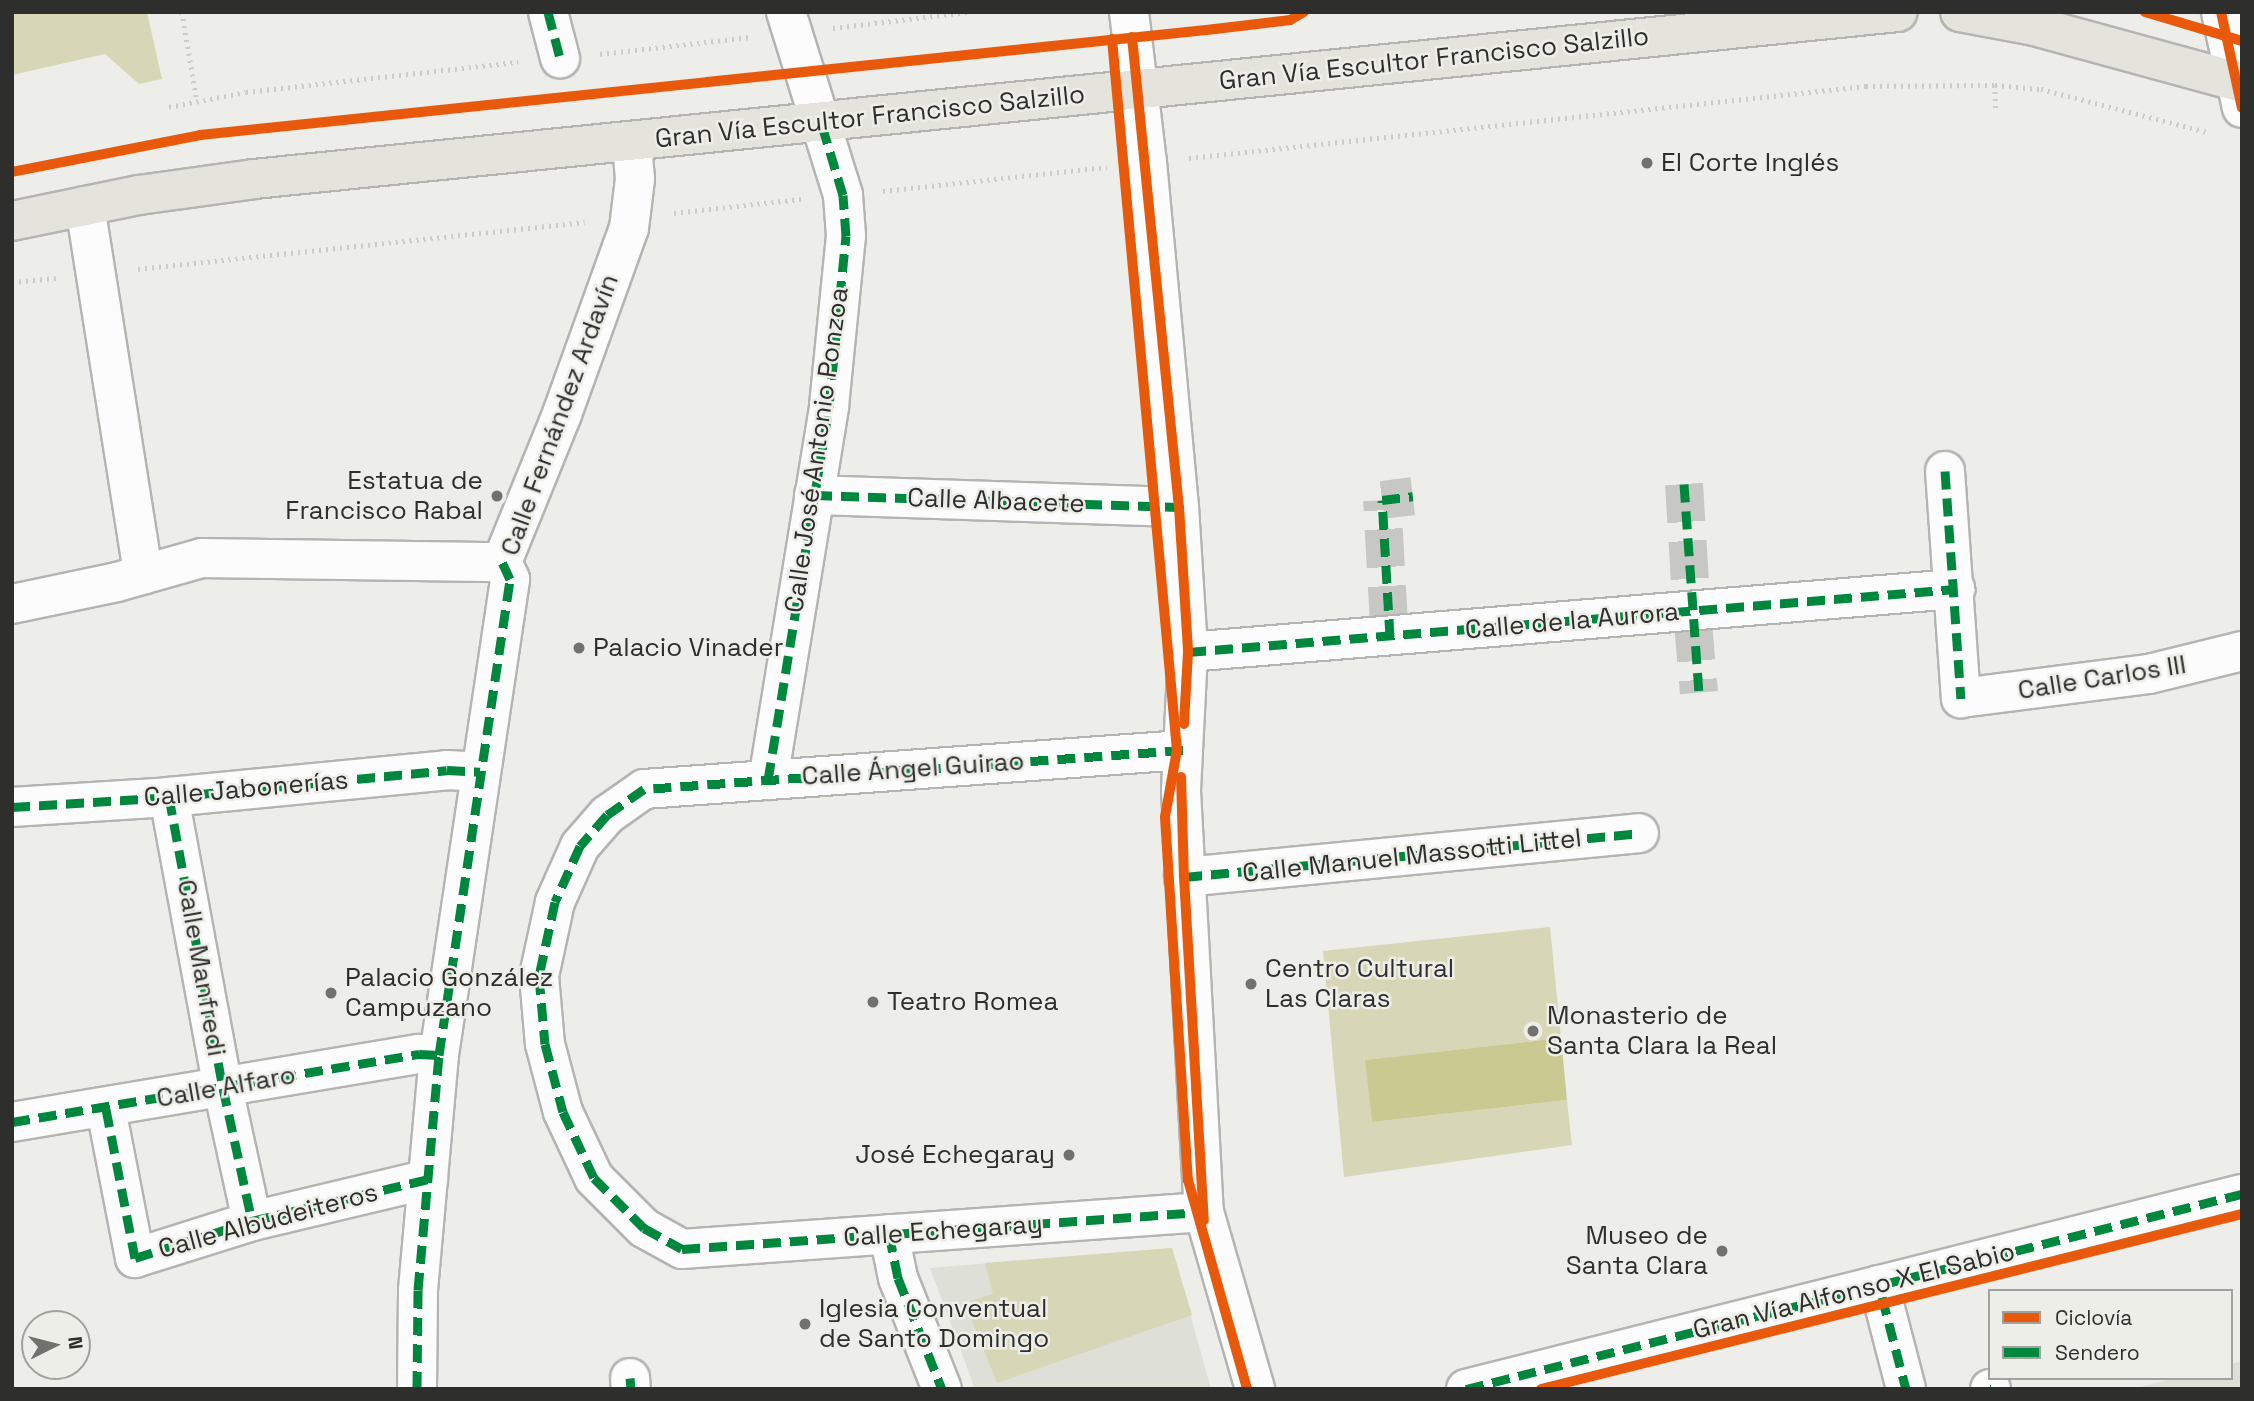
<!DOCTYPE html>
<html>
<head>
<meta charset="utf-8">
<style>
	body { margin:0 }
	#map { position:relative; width:2254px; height:1401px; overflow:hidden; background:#ededea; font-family:"Space Grotesk",sans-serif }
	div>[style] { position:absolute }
	.built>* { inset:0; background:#dedfd6 }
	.green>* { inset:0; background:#d7d7b8 }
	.water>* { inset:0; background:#cac992 }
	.minor-tunnel>* { height:38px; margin-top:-19px; transform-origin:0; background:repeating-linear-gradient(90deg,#c7c7c4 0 38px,transparent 0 57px) }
	.path>* { height:4.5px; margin-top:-2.25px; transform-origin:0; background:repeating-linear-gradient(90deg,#cccccb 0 2px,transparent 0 7px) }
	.roads { filter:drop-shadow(2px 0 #b4b4b2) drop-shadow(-2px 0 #b4b4b2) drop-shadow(0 2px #b4b4b2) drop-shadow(0 -2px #b4b4b2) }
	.minor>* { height:38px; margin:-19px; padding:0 19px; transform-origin:19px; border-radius:19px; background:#fcfcfc }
	.major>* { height:38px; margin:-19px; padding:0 19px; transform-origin:19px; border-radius:19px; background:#e4e4dc }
	.quiet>* { height:9px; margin-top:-4.5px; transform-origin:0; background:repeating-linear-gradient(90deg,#00873e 0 18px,transparent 0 27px) }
	.cycleway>* { height:10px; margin:-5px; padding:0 5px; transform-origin:5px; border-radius:5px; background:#e8590c }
	.dots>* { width:19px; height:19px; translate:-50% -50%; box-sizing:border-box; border:4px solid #eeeee9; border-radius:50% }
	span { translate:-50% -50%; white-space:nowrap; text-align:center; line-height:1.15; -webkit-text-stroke:5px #eeeee9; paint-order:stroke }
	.street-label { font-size:26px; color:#2e2e2c }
	.poi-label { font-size:26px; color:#2e2e2c }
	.left { translate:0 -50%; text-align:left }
	.right { translate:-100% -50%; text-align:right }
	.frame { position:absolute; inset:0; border:14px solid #2e2e2c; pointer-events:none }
	.legend { position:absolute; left:1988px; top:1289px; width:245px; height:91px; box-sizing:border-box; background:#eeeee9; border:2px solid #a1a19d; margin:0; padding:9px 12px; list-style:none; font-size:21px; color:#2e2e2c }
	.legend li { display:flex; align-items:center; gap:14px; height:35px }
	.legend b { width:35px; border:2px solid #a1a19d }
	.north { position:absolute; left:21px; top:1310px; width:70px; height:70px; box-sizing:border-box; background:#eeeee9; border:2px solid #a1a19d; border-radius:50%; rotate:84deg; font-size:19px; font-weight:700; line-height:28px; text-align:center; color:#2e2e2c }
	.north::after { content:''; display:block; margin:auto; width:24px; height:32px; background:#71716e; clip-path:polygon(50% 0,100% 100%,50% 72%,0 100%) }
</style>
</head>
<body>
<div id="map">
	<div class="built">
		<i style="clip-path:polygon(1172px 1248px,1211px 1389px,975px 1389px,930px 1268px)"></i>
		<i style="clip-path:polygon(2242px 1361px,2242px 1389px,2133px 1389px,2175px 1378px,2231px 1378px,2231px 1364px)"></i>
	</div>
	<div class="green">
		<i style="clip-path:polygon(12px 12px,147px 12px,162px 79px,139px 84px,105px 54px,12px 75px)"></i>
		<i style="clip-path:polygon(1550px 927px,1561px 1038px,1366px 1060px,1372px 1122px,1567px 1100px,1572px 1145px,1344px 1177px,1323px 951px)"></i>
		<i style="clip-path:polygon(1172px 1248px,1192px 1315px,997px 1383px,965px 1303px,993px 1294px,985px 1263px)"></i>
	</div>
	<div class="water">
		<i style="clip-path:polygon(1561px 1038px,1567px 1100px,1372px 1122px,1365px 1060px)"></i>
	</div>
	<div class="minor-tunnel">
		<i style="left:1684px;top:484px;width:114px;rotate:86.5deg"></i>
		<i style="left:1693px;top:623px;width:70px;rotate:85.1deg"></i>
		<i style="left:1389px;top:624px;width:124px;rotate:-93.2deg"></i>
		<i style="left:1382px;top:500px;width:31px;rotate:-7deg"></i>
	</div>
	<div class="path">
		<i style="left:182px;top:12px;width:90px;rotate:80.4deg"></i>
		<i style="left:833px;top:28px;width:136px;rotate:-6.8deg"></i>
		<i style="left:600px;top:54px;width:152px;rotate:-6.4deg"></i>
		<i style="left:1995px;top:85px;width:24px;rotate:88deg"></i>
		<i style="left:169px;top:107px;width:78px;rotate:-11deg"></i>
		<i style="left:246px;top:92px;width:274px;rotate:-6.3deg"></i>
		<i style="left:1189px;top:158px;width:681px;rotate:-6.07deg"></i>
		<i style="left:1866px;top:86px;width:129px;rotate:-0.4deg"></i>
		<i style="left:1995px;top:85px;width:46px;rotate:5deg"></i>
		<i style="left:2041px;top:89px;width:171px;rotate:14.5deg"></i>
		<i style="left:883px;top:191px;width:225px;rotate:-6.1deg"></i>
		<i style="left:674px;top:213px;width:128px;rotate:-6.3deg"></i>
		<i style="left:138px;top:269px;width:449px;rotate:-6deg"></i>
		<i style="left:12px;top:282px;width:44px;rotate:-5.2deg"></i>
	</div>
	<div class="roads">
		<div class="minor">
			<i style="left:548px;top:12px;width:48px;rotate:75.4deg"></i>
			<i style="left:1129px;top:12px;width:151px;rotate:83.2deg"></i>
			<i style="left:1147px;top:162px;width:346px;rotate:84.7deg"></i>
			<i style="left:1179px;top:507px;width:145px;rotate:86.4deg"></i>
			<i style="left:1188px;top:652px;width:139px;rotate:92.9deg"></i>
			<i style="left:1181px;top:791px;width:422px;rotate:86.9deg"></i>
			<i style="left:1204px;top:1212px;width:184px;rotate:73.9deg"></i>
			<i style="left:2221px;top:12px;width:98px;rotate:77.7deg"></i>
			<i style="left:85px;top:206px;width:373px;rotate:81deg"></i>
			<i style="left:1945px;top:471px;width:228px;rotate:86deg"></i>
			<i style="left:1961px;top:698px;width:190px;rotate:-7.3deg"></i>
			<i style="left:2149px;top:674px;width:96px;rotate:-13.9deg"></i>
			<i style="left:814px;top:495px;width:365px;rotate:1.9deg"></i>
			<i style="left:12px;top:604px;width:107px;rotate:-11.8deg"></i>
			<i style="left:117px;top:582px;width:88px;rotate:-15.8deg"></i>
			<i style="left:202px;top:558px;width:300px;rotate:0.8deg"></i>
			<i style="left:1188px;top:652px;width:770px;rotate:-4.7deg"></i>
			<i style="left:1183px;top:750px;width:540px;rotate:175.86deg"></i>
			<i style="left:644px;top:789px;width:45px;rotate:144.9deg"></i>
			<i style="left:607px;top:815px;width:41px;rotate:131.1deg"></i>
			<i style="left:580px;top:846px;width:61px;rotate:114.1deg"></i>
			<i style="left:555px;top:902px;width:76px;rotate:102.2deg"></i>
			<i style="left:539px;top:976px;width:68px;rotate:85deg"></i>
			<i style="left:545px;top:1044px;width:70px;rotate:75.2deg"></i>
			<i style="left:563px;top:1112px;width:73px;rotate:64.8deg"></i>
			<i style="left:594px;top:1178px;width:71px;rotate:45deg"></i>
			<i style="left:644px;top:1228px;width:43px;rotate:28.9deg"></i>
			<i style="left:682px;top:1249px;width:523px;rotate:-4.05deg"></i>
			<i style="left:768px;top:780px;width:379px;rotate:-80.7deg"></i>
			<i style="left:829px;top:406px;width:171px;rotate:-84.3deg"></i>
			<i style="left:846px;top:236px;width:41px;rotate:-94.2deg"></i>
			<i style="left:843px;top:195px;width:192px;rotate:-107.3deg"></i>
			<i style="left:169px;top:797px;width:296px;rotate:79.5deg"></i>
			<i style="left:223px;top:1088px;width:136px;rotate:77.7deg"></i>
			<i style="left:12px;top:807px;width:157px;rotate:-3.6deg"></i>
			<i style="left:169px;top:797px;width:279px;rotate:-5.5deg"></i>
			<i style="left:447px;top:770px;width:33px;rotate:3deg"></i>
			<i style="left:1184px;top:877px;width:457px;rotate:-5.5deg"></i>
			<i style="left:106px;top:1109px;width:152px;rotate:79deg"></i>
			<i style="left:135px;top:1258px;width:123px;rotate:-17.5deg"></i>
			<i style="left:252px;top:1221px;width:181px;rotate:-13.4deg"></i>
			<i style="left:12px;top:1122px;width:413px;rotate:-9.5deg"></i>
			<i style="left:419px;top:1054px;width:20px;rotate:3deg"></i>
			<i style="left:889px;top:1234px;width:45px;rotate:78.4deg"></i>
			<i style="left:898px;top:1278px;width:119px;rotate:68.4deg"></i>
			<i style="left:1879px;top:1285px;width:107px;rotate:75.4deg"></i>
			<i style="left:630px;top:1378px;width:11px;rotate:85deg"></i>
			<i style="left:417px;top:1389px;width:99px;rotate:-89.4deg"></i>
			<i style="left:418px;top:1290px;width:236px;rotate:-84.9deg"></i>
			<i style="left:439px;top:1055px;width:481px;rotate:-81.5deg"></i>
			<i style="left:510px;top:579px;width:19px;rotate:-115deg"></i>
			<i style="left:502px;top:562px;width:160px;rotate:-67.9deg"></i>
			<i style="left:562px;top:414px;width:198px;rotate:-70.2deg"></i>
			<i style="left:629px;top:228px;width:49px;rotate:-83deg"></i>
			<i style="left:635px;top:179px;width:38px;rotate:-95deg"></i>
			<i style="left:1466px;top:1389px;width:800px;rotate:-14.11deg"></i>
			<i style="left:1990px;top:1389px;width:1px"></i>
		</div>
		<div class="major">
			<i style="left:1960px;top:12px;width:75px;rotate:10.7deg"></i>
			<i style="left:2034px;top:26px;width:216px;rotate:15.3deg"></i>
			<i style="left:12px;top:221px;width:130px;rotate:-11.6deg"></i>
			<i style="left:139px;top:195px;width:116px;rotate:-7.9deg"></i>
			<i style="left:254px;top:179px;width:1652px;rotate:-5.8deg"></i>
		</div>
	</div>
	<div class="quiet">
		<i style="left:548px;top:12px;width:48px;rotate:75.4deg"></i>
		<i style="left:1945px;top:471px;width:228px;rotate:86deg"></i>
		<i style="left:1684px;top:484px;width:210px;rotate:85.9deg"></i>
		<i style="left:814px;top:495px;width:365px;rotate:1.9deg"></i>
		<i style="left:1390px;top:637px;width:137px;rotate:-93.3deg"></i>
		<i style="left:1382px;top:500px;width:31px;rotate:-7deg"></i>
		<i style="left:1188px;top:652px;width:770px;rotate:-4.7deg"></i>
		<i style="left:1183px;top:750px;width:540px;rotate:175.86deg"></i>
		<i style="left:644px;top:789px;width:45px;rotate:144.9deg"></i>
		<i style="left:607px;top:815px;width:41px;rotate:131.1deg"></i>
		<i style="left:580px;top:846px;width:61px;rotate:114.1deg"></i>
		<i style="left:555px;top:902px;width:76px;rotate:102.2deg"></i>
		<i style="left:539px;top:976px;width:68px;rotate:85deg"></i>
		<i style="left:545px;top:1044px;width:70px;rotate:75.2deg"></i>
		<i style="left:563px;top:1112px;width:73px;rotate:64.8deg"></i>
		<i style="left:594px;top:1178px;width:71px;rotate:45deg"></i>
		<i style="left:644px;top:1228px;width:43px;rotate:28.9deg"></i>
		<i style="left:682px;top:1249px;width:520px;rotate:-4.08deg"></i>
		<i style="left:768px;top:780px;width:379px;rotate:-80.7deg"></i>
		<i style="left:829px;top:406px;width:171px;rotate:-84.3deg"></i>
		<i style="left:846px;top:236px;width:41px;rotate:-94.2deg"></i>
		<i style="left:843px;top:195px;width:76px;rotate:-106.8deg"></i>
		<i style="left:169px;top:797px;width:296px;rotate:79.5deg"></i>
		<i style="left:223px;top:1088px;width:136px;rotate:77.7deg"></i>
		<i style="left:12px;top:807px;width:157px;rotate:-3.6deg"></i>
		<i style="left:169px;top:797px;width:279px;rotate:-5.5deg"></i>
		<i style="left:447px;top:770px;width:33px;rotate:3deg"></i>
		<i style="left:1184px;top:877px;width:457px;rotate:-5.5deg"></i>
		<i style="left:106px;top:1109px;width:152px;rotate:79deg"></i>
		<i style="left:135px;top:1258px;width:123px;rotate:-17.5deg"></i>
		<i style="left:252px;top:1221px;width:181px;rotate:-13.4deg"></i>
		<i style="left:12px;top:1122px;width:413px;rotate:-9.5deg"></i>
		<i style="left:419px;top:1054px;width:20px;rotate:3deg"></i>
		<i style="left:889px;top:1234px;width:45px;rotate:78.4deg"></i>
		<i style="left:898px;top:1278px;width:119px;rotate:68.4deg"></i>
		<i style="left:1882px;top:1297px;width:95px;rotate:75.4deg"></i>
		<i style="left:630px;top:1378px;width:11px;rotate:85deg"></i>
		<i style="left:417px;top:1389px;width:99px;rotate:-89.4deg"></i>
		<i style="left:418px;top:1290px;width:236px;rotate:-84.9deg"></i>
		<i style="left:439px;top:1055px;width:481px;rotate:-81.5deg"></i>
		<i style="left:510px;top:579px;width:19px;rotate:-115deg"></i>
		<i style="left:1466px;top:1389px;width:800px;rotate:-14.11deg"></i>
		<i style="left:1990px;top:1389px;width:1px"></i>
	</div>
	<div class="cycleway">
		<i style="left:2145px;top:12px;width:101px;rotate:16.6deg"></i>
		<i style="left:2221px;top:12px;width:98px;rotate:77.7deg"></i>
		<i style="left:1132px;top:37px;width:472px;rotate:84.3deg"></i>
		<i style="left:1179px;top:507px;width:145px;rotate:86.4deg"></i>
		<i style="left:1188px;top:652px;width:72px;rotate:93.2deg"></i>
		<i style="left:1112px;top:39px;width:714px;rotate:84.78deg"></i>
		<i style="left:1177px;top:750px;width:68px;rotate:100.2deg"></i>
		<i style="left:1165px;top:817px;width:364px;rotate:86.4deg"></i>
		<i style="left:1188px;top:1180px;width:217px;rotate:74.2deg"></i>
		<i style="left:12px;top:172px;width:192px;rotate:-11.1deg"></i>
		<i style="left:200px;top:135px;width:1021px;rotate:-5.96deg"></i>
		<i style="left:1215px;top:29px;width:76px;rotate:-6.8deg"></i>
		<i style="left:1290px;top:20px;width:16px;rotate:-30deg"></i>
		<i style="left:1181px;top:777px;width:100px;rotate:88.3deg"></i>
		<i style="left:1184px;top:877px;width:344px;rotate:86.7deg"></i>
		<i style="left:1541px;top:1389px;width:723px;rotate:-14.02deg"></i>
	</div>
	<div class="dots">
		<i style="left:1647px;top:163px;background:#71716e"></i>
		<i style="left:497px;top:496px;background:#71716e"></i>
		<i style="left:579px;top:648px;background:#71716e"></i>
		<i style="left:1251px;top:984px;background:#71716e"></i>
		<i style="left:331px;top:993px;background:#71716e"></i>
		<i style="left:873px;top:1002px;background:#71716e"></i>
		<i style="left:1533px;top:1031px;background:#71716e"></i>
		<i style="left:1069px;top:1155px;background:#71716e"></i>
		<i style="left:1722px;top:1251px;background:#71716e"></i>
		<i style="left:805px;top:1324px;background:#71716e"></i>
	</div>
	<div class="street-label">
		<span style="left:1434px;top:59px;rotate:-6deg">Gran Vía Escultor Francisco Salzillo</span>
		<span style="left:870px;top:117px;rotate:-6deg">Gran Vía Escultor Francisco Salzillo</span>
		<span style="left:560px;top:415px;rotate:-70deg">Calle Fernández Ardavín</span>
		<span style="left:817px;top:450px;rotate:-82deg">Calle José Antonio Ponzoa</span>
		<span style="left:996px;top:501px;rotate:2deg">Calle Albacete</span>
		<span style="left:1572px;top:621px;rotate:-5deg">Calle de la Aurora</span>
		<span style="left:2102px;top:678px;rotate:-9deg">Calle Carlos III</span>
		<span style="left:913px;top:769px;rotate:-4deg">Calle Ángel Guirao</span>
		<span style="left:246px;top:789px;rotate:-5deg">Calle Jabonerías</span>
		<span style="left:1412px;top:856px;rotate:-6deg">Calle Manuel Massotti Littel</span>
		<span style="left:201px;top:968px;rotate:80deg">Calle Manfredi</span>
		<span style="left:226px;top:1087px;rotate:-10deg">Calle Alfaro</span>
		<span style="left:268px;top:1221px;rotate:-15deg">Calle Albudeiteros</span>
		<span style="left:943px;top:1231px;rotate:-4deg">Calle Echegaray</span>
		<span style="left:1854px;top:1291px;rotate:-14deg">Gran Vía Alfonso X El Sabio</span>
	</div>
	<div class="poi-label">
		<span class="left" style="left:1661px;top:163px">El Corte Inglés</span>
		<span class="right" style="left:483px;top:496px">Estatua de<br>Francisco Rabal</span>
		<span class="left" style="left:593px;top:648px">Palacio Vinader</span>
		<span class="left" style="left:1265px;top:984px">Centro Cultural<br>Las Claras</span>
		<span class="left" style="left:345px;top:993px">Palacio González<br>Campuzano</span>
		<span class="left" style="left:887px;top:1002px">Teatro Romea</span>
		<span class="left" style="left:1547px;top:1031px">Monasterio de<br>Santa Clara la Real</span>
		<span class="right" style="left:1055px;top:1155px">José Echegaray</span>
		<span class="right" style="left:1708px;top:1251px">Museo de<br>Santa Clara</span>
		<span class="left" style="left:819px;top:1324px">Iglesia Conventual<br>de Santo Domingo</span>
	</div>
	<div class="frame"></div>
	<ul class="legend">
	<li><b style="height:9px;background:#e8590c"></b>Ciclovía</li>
	<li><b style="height:9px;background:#00873e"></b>Sendero</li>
	</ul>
	<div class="north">N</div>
</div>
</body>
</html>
